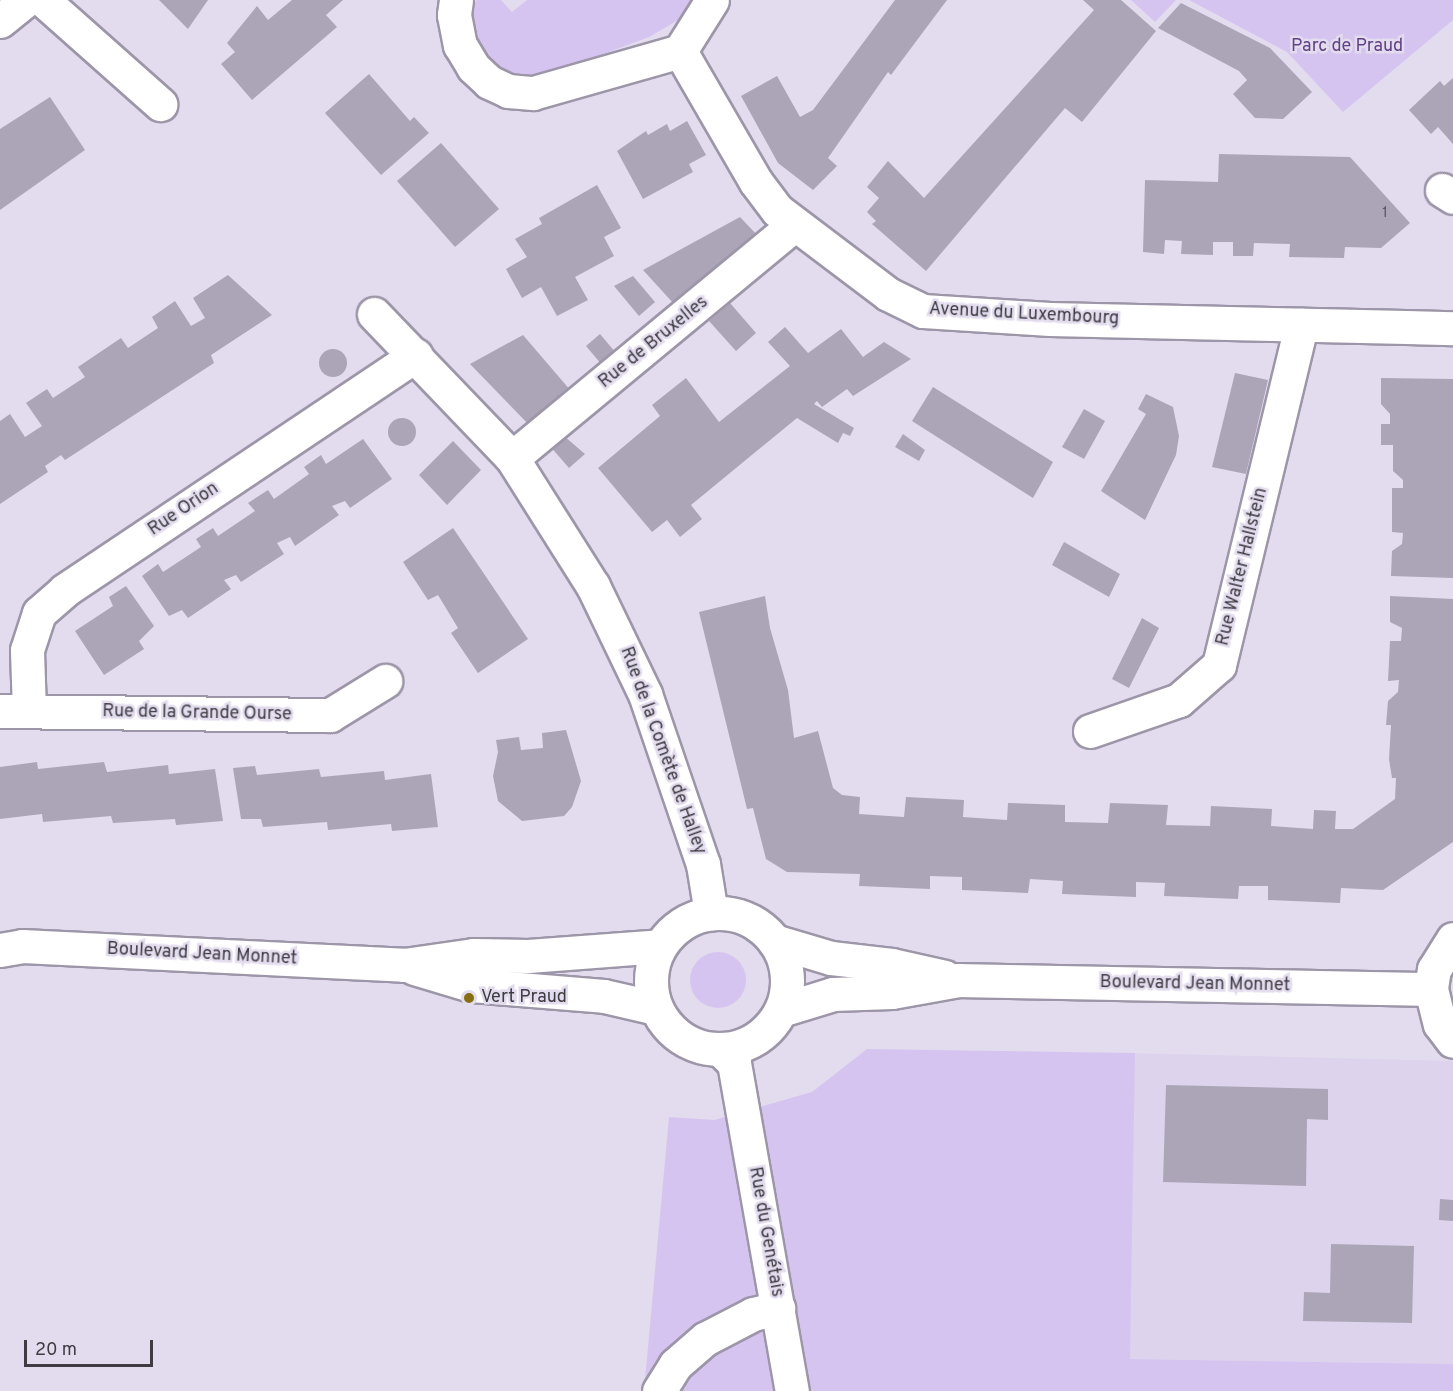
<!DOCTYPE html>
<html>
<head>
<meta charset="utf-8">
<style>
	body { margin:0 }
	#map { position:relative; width:1453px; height:1391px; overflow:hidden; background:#e3dcee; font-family:Overpass,sans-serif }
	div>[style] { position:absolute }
	.built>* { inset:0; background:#ddd3ed }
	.green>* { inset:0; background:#d6c4f0 }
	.round { border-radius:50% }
	.building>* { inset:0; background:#aca5b7 }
	.roads { filter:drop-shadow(2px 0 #9d96a8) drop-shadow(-2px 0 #9d96a8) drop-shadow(0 2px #9d96a8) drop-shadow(0 -2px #9d96a8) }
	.minor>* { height:33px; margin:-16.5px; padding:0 16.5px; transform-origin:16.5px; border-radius:16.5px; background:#fff }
	.minor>.ring { margin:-16.5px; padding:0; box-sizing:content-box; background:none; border:33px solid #fff; border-radius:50% }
	.dots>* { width:16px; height:16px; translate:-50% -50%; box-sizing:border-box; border:3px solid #e3dcee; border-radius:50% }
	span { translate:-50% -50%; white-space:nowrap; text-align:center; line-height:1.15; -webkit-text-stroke:5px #e3dcee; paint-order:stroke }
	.number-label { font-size:15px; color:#5a565f }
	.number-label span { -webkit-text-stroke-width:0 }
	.park-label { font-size:18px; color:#614285 }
	.street-label { font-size:18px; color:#3e3b42 }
	.poi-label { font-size:18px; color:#3e3b42 }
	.left { translate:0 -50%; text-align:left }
	.scale { position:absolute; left:24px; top:1340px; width:129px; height:27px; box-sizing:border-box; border:3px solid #3e3b42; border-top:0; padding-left:8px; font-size:18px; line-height:21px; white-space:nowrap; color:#3e3b42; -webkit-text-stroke:4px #e3dcee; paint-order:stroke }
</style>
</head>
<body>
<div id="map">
	<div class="built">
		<i style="clip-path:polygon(1125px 1053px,1453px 1061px,1453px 1364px,1130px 1359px)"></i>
	</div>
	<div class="green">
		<i style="clip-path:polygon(477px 0,501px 0,512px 12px,527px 0,698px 0,680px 19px,649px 37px,542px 77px,516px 78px,498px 69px,471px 33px,470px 7px)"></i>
		<i style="clip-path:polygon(1131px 0,1176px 0,1155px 22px)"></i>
		<i style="clip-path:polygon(1189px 0,1453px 0,1453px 20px,1343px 112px,1287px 52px)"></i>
		<i class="round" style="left:690px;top:952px;width:56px;height:56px"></i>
		<i style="clip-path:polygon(867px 1049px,1135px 1053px,1130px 1359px,1453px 1364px,1453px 1391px,644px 1391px,669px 1117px,714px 1120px,812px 1092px)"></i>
	</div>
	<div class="building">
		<i style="clip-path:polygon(159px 0,208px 0,188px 29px)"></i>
		<i style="clip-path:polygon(292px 0,343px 0,326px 15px,337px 27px,252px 100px,221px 64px,235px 52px,227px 43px,257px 6px,268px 20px)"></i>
		<i style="clip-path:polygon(895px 0,947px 0,891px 75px,888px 72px,828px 158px,837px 166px,813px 190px,778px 163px,741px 96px,777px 76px,800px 117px,813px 110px)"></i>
		<i style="clip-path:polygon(1083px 0,1121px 0,1156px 31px,1082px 122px,1065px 108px,926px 271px,872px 224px,876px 221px,867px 212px,879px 198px,867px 187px,888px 161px,924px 198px,1094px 10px)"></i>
		<i style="clip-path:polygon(1181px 3px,1270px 48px,1312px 92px,1283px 119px,1255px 118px,1233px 94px,1247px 80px,1239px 71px,1158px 28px)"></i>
		<i style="clip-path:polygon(369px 74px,410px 121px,414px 117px,429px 133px,381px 175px,325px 113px)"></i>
		<i style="clip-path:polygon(1453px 78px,1453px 144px,1438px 127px,1431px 134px,1409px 110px,1440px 81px,1444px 86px)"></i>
		<i style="clip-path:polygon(50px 97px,85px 150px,0 210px,0 129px)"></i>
		<i style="clip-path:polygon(687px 121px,706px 155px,689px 164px,693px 172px,643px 199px,617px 151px,646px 131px,648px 135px,667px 124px,670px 131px)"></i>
		<i style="clip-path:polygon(441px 143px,499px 209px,455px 247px,397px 181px)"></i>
		<i style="clip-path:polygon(1219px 154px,1350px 157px,1410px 223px,1381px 248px,1345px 247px,1344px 258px,1289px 257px,1290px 244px,1254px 243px,1253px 256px,1233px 256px,1233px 242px,1213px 242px,1213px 255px,1181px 254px,1182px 241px,1165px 240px,1164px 254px,1143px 252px,1145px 180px,1218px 182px)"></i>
		<i style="clip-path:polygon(597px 185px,621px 228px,604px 237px,614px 256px,575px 277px,588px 300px,557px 316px,541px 287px,522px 298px,506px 269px,527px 257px,515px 239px,542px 224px,539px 218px)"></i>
		<i style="clip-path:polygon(740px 217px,758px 236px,674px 304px,643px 270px)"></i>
		<i style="clip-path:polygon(228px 275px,272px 315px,211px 355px,214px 363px,65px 460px,61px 455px,45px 466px,48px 472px,0 504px,0 421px,10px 414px,25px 437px,42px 426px,26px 403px,47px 389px,53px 398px,85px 377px,78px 367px,121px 338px,128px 348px,158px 328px,152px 317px,175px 301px,191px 326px,205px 318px,193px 298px)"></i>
		<i style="clip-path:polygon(633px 276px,655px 302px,639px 316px,614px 286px)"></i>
		<i style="clip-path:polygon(730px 303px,756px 333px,736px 351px,709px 321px)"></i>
		<i style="clip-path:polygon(785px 327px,808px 353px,841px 329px,863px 357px,884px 342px,911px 359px,853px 396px,847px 389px,822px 407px,817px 401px,814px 404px,854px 428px,850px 436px,843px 433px,838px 443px,797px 418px,691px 505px,702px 519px,680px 537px,667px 520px,652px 532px,598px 468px,660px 416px,652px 405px,686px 378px,719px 422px,790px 366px,768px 342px)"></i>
		<i style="clip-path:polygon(600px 334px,616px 353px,602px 365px,586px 346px)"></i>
		<i style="clip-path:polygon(523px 335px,571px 391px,531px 427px,470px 364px)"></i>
		<i class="round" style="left:319px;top:349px;width:28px;height:28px"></i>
		<i style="clip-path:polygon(1235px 373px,1268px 380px,1246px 474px,1212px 467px)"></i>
		<i style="clip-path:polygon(1381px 378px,1453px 379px,1453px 578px,1391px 576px,1392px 551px,1402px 544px,1403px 533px,1392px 532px,1392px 488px,1403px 488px,1403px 480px,1393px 471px,1393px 445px,1381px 445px,1381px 424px,1390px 424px,1390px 414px,1381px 404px)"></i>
		<i style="clip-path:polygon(933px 387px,1053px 462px,1033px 498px,912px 421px)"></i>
		<i style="clip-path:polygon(1146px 394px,1173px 407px,1179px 436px,1176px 455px,1145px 520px,1101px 491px,1146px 414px,1138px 409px)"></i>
		<i style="clip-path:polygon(1084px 409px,1105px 421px,1084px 459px,1062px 447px)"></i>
		<i class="round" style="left:388px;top:418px;width:28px;height:28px"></i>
		<i style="clip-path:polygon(903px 434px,925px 450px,919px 461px,895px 447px)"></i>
		<i style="clip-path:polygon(564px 436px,585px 454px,569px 468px,549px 445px)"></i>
		<i style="clip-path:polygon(363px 439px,392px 479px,350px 508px,345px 501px,332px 506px,339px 515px,295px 546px,290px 537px,277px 543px,284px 554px,241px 582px,236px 575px,224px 580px,231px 589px,188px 618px,182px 610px,169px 616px,142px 576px,158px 564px,163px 572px,201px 547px,196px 539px,213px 528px,218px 536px,255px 511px,248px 503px,268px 490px,274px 499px,309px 474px,304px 467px,321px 455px,326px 464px)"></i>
		<i style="clip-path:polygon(453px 441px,481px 470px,447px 505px,419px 475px)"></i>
		<i style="clip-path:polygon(453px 528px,528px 639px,478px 673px,451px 633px,458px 628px,438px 595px,428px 600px,403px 562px)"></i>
		<i style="clip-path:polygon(1064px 542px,1120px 574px,1109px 597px,1052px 565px)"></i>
		<i style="clip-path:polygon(126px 586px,154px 626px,139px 641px,144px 649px,104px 675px,75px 631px,113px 606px,109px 597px)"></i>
		<i style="clip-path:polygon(765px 596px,770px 628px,788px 690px,794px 738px,818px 731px,833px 788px,842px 795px,860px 797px,859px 814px,904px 817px,906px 797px,964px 800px,963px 817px,1007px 820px,1008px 803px,1065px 805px,1065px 822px,1108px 823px,1110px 803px,1168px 805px,1166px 825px,1210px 826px,1211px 806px,1272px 809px,1271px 826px,1313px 829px,1314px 810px,1336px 811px,1335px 829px,1353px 829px,1395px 799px,1396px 778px,1392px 778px,1389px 759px,1391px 725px,1386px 725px,1388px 701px,1398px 692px,1399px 680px,1388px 681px,1390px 641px,1401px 641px,1402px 628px,1390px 622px,1390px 596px,1453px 599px,1453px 842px,1383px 890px,1341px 888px,1340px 903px,1268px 900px,1268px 886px,1239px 886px,1238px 899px,1164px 896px,1165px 883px,1136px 882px,1136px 897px,1062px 894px,1063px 881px,1030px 879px,1028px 893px,962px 890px,962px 877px,930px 876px,930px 889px,859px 886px,860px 874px,787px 872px,766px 859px,753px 808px,747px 809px,699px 612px)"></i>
		<i style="clip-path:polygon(1142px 618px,1159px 628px,1129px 688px,1112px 679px)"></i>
		<i style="clip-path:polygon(566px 730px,581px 781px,572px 807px,564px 816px,522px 821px,498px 801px,493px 776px,498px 752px,496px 740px,519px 737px,521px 750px,543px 748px,542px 733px)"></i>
		<i style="clip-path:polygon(37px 762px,38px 769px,104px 762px,107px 772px,168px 765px,169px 774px,215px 769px,223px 821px,176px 825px,175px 819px,113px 823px,111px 816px,43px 822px,42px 814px,0 819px,0 767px)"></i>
		<i style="clip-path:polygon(255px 766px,257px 775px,319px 769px,321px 777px,384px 771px,385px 780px,431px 774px,438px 827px,392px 831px,391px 824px,328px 830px,327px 822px,263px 827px,261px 819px,241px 819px,233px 768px)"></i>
		<i style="clip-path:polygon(1166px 1085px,1328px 1089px,1328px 1120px,1307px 1119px,1306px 1186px,1163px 1182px)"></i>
		<i style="clip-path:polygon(1440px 1199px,1453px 1200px,1453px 1221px,1439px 1220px)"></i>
		<i style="clip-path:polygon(1331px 1244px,1414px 1246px,1412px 1323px,1303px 1321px,1304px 1292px,1330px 1293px)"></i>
	</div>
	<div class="roads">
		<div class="minor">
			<i style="left:43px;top:0;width:157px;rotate:41.6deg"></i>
			<i style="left:456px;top:0;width:15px;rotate:98deg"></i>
			<i style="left:454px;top:15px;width:31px;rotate:79deg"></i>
			<i style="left:460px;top:45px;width:26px;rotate:59deg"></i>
			<i style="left:473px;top:67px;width:22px;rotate:43deg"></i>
			<i style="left:489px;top:82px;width:21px;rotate:25deg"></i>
			<i style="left:508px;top:91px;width:25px;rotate:5deg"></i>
			<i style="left:533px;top:93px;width:153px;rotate:-15.9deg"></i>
			<i style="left:680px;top:51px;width:60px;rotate:-57.9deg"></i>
			<i style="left:0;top:21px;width:33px;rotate:-39deg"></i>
			<i style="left:680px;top:51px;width:151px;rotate:59.9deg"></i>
			<i style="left:756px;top:182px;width:35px;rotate:53deg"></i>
			<i style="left:777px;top:210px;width:139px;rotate:37.1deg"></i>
			<i style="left:888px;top:294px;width:39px;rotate:26deg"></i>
			<i style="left:923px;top:311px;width:127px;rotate:3.6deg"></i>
			<i style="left:1050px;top:319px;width:403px;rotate:1.3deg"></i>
			<i style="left:1442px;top:190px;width:13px;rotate:32deg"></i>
			<i style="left:374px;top:314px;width:199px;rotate:46.2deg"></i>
			<i style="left:512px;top:458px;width:151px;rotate:57.7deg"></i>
			<i style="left:593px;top:586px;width:120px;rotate:64.3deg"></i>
			<i style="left:645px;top:694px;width:180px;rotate:71.2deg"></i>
			<i style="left:703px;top:864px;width:50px;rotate:80.7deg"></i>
			<i style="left:512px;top:458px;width:366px;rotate:-39.6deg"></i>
			<i style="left:0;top:711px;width:330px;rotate:0.7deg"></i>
			<i style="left:330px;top:715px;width:65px;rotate:-31.7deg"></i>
			<i style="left:29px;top:711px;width:61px;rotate:-91.9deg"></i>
			<i style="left:27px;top:650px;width:39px;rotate:-72deg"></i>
			<i style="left:39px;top:613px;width:35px;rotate:-41deg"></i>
			<i style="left:65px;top:590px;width:422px;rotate:-33.8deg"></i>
			<i style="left:1090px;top:731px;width:94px;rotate:-19.2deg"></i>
			<i style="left:1179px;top:700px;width:53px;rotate:-41.2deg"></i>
			<i style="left:1219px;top:665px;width:350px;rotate:-76.4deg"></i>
			<i class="ring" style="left:651px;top:913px;width:103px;height:103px"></i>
			<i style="left:1453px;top:939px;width:36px;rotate:122deg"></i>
			<i style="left:1434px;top:969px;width:20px;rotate:99deg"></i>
			<i style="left:1431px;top:989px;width:36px;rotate:76deg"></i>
			<i style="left:1440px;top:1024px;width:21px;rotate:53deg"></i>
			<i style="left:774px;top:941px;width:59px;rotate:16.6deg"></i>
			<i style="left:831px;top:958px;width:61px;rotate:6.5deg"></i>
			<i style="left:892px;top:965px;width:54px;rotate:12.8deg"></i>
			<i style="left:0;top:950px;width:22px;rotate:-10deg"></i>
			<i style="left:22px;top:946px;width:382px;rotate:2.8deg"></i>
			<i style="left:404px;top:965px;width:70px;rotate:-8.2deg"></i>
			<i style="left:473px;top:955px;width:55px;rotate:1deg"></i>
			<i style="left:528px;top:956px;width:132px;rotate:-4.3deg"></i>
			<i style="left:414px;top:968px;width:59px;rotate:16.6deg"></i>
			<i style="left:471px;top:985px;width:133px;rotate:4.7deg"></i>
			<i style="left:604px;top:996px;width:53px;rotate:13deg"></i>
			<i style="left:781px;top:1010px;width:54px;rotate:-17.1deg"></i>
			<i style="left:833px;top:994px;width:59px;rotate:-1.9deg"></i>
			<i style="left:892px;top:992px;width:68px;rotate:-10.2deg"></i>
			<i style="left:959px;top:980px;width:472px;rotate:1.1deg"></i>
			<i style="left:720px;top:1049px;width:20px;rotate:45deg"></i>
			<i style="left:734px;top:1063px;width:333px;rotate:80deg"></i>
			<i style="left:659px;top:1391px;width:31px;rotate:-58deg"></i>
			<i style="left:675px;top:1365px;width:40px;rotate:-41deg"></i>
			<i style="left:705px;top:1339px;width:54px;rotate:-27.5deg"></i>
			<i style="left:753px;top:1314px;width:26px;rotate:-13deg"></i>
		</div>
	</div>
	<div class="dots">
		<i style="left:469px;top:998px;background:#866f0e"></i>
	</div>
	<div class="number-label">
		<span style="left:1385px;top:214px">1</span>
	</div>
	<div class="park-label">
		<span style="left:1347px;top:47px">Parc de Praud</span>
	</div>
	<div class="street-label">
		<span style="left:1024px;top:315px;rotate:3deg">Avenue du Luxembourg</span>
		<span style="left:654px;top:343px;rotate:-39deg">Rue de Bruxelles</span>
		<span style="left:184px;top:510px;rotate:-34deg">Rue Orion</span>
		<span style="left:1243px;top:567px;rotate:-76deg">Rue Walter Hallstein</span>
		<span style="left:197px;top:714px;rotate:1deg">Rue de la Grande Ourse</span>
		<span style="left:662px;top:751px;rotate:70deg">Rue de la Comète de Halley</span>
		<span style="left:202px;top:955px;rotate:3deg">Boulevard Jean Monnet</span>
		<span style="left:1195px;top:985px;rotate:1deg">Boulevard Jean Monnet</span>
		<span style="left:765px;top:1232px;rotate:80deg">Rue du Genétais</span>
	</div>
	<div class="poi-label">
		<span class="left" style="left:481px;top:998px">Vert Praud</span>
	</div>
	<div class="scale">20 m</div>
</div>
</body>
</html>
